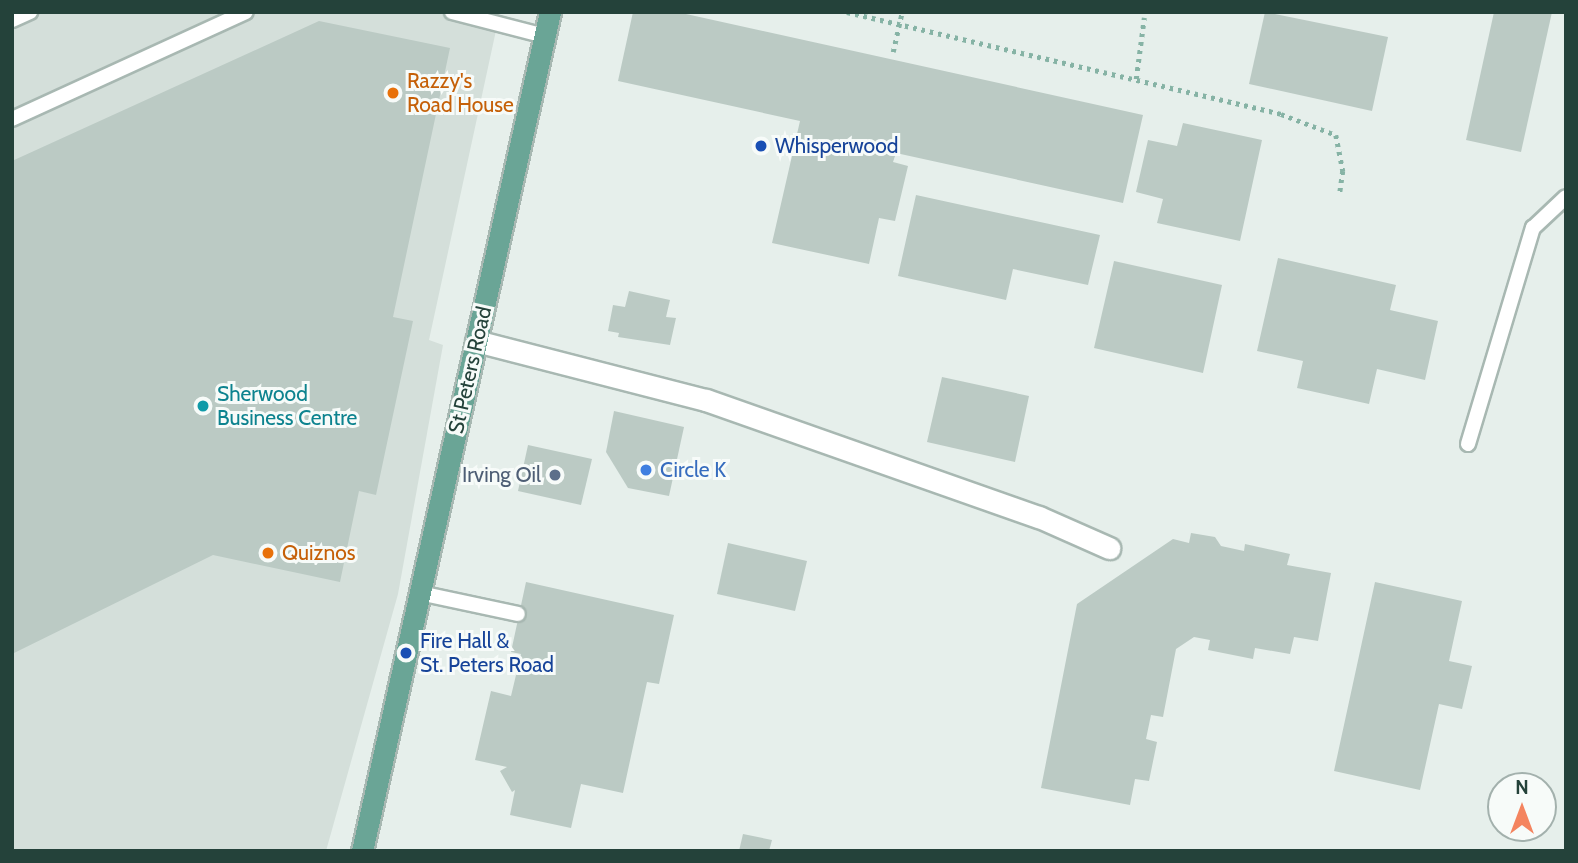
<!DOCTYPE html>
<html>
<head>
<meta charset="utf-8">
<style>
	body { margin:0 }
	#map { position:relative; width:1578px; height:863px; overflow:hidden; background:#e6efeb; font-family:Cabin,sans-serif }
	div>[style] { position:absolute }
	.built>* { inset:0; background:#d4dfda }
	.building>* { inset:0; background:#bbcac4 }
	.path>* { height:4.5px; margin-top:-2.25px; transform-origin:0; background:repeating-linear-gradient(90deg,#86b3a5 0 3.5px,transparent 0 8.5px) }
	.roads { filter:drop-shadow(2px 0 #a8b8b2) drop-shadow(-2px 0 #a8b8b2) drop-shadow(0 2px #a8b8b2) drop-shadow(0 -2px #a8b8b2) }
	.lane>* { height:14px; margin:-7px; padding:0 7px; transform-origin:7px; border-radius:7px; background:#fff }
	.street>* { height:21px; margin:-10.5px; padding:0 10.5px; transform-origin:10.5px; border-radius:10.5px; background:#fff }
	.primary>* { height:21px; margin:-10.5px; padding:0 10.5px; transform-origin:10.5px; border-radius:10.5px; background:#6aa596 }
	.dots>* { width:19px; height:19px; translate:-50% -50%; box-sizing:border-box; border:4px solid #f7fbf9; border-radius:50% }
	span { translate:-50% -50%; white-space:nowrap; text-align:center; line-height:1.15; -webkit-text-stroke:6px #f7fbf9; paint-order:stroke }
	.food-label { font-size:21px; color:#c56008 }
	.left { translate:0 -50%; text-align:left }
	.transit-label { font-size:21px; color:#164399 }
	.street-label { font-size:21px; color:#24423a }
	.culture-label { font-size:21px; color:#0d838f }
	.shop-label { font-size:21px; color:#366cbe }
	.service-label { font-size:21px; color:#4e5e75 }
	.right { translate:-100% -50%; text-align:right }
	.frame { position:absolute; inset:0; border:14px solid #24423a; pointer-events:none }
	.north { position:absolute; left:1487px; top:772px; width:70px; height:70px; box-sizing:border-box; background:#f7fbf9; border:2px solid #a3b1ad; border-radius:50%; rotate:0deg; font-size:19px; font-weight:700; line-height:28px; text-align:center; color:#24423a }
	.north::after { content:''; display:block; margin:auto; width:24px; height:32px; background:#f4845f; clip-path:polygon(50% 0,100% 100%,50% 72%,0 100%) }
</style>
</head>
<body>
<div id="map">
	<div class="built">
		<i style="clip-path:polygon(12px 12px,500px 12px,429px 340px,443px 345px,398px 594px,326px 851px,12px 851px)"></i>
	</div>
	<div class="building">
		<i style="clip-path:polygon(633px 12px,677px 12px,1143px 115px,1123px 203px,896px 153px,893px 162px,908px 166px,895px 221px,879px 218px,869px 264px,772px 243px,800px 121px,618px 81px)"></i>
		<i style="clip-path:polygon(1265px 12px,1388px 37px,1372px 111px,1249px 84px)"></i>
		<i style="clip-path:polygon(1494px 12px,1552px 12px,1521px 152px,1466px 140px)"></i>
		<i style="clip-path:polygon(319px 21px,450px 48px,393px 317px,413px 321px,376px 495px,359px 491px,340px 582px,213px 555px,12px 654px,12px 161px)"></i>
		<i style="clip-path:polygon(1183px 123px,1262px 140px,1240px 241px,1157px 223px,1163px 199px,1136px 192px,1148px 140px,1177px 146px)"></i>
		<i style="clip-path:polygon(916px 195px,1100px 235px,1088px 285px,1013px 269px,1006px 300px,898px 276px)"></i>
		<i style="clip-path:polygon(1278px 258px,1396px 285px,1390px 310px,1438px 321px,1425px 380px,1377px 369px,1369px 404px,1297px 388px,1303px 361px,1257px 351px)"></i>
		<i style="clip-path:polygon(1114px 261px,1222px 285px,1203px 373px,1094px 348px)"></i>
		<i style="clip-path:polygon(629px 291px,670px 300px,666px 317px,676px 318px,670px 345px,618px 337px,619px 333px,608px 331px,613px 305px,625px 307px)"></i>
		<i style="clip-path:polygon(942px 377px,1029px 396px,1015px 462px,927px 442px)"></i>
		<i style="clip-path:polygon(614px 411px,684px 427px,669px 496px,628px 488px,606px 452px)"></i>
		<i style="clip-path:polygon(528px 445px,592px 459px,581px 505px,518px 491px)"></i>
		<i style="clip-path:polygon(1191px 533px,1215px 537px,1221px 546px,1244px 551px,1245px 544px,1290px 554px,1287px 565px,1331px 573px,1318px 641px,1294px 637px,1290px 654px,1255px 648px,1253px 659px,1208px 650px,1210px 640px,1194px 637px,1176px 649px,1163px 717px,1151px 715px,1146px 739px,1157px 742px,1149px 781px,1135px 779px,1130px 805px,1041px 788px,1077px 604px,1173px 539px,1189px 543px)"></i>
		<i style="clip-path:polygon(728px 543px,807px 561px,795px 611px,717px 594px)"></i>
		<i style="clip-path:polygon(526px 582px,674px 615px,659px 684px,647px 682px,623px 793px,581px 784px,571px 828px,510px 815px,515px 790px,512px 792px,500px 771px,507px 767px,475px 760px,491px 691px,511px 696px,521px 654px,511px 652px)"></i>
		<i style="clip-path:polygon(1375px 582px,1462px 601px,1449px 661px,1472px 666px,1462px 709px,1439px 704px,1420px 790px,1334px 771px)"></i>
		<i style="clip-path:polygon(743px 834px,772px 840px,769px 851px,739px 851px)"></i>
	</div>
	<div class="path">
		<i style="left:847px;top:12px;width:446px;rotate:13.2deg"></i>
		<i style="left:1281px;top:114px;width:59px;rotate:20.9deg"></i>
		<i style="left:1336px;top:135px;width:37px;rotate:79deg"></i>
		<i style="left:1343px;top:171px;width:21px;rotate:98deg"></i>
		<i style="left:893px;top:52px;width:41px;rotate:-77.3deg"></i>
		<i style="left:1136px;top:79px;width:62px;rotate:-82.5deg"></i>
	</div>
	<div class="roads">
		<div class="lane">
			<i style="left:452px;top:12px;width:96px;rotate:14.5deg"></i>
			<i style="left:12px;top:20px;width:20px;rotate:-24deg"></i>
			<i style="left:12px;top:119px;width:257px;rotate:-24.6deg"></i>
			<i style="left:1468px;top:444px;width:226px;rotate:-73.3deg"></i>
			<i style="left:1533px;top:228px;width:45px;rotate:-43.2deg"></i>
			<i style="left:420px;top:593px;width:100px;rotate:12.1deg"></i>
		</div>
		<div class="street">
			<i style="left:476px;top:341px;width:237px;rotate:14.4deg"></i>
			<i style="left:706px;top:400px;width:353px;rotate:19.4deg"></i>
			<i style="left:1039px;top:517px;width:77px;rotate:23.9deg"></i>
		</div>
		<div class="primary">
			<i style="left:362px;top:851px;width:860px;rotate:-77.37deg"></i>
		</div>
	</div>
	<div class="dots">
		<i style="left:393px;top:93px;background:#e8710a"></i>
		<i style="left:761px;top:146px;background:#1a4fb4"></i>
		<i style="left:203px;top:406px;background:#0f9aa8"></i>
		<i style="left:646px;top:470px;background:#3f7fe0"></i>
		<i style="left:555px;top:475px;background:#5c6f8a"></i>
		<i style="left:268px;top:553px;background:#e8710a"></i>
		<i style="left:406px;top:653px;background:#1a4fb4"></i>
	</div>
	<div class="food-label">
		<span class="left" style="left:407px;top:93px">Razzy's<br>Road House</span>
		<span class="left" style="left:282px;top:553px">Quiznos</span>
	</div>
	<div class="transit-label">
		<span class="left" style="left:775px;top:146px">Whisperwood</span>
		<span class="left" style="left:420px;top:653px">Fire Hall &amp;<br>St. Peters Road</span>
	</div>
	<div class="street-label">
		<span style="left:470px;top:370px;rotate:-77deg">St Peters Road</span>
	</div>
	<div class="culture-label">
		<span class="left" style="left:217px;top:406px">Sherwood<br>Business Centre</span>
	</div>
	<div class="shop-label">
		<span class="left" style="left:660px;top:470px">Circle K</span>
	</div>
	<div class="service-label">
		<span class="right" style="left:541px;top:475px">Irving Oil</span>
	</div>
	<div class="frame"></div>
	<div class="north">N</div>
</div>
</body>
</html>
